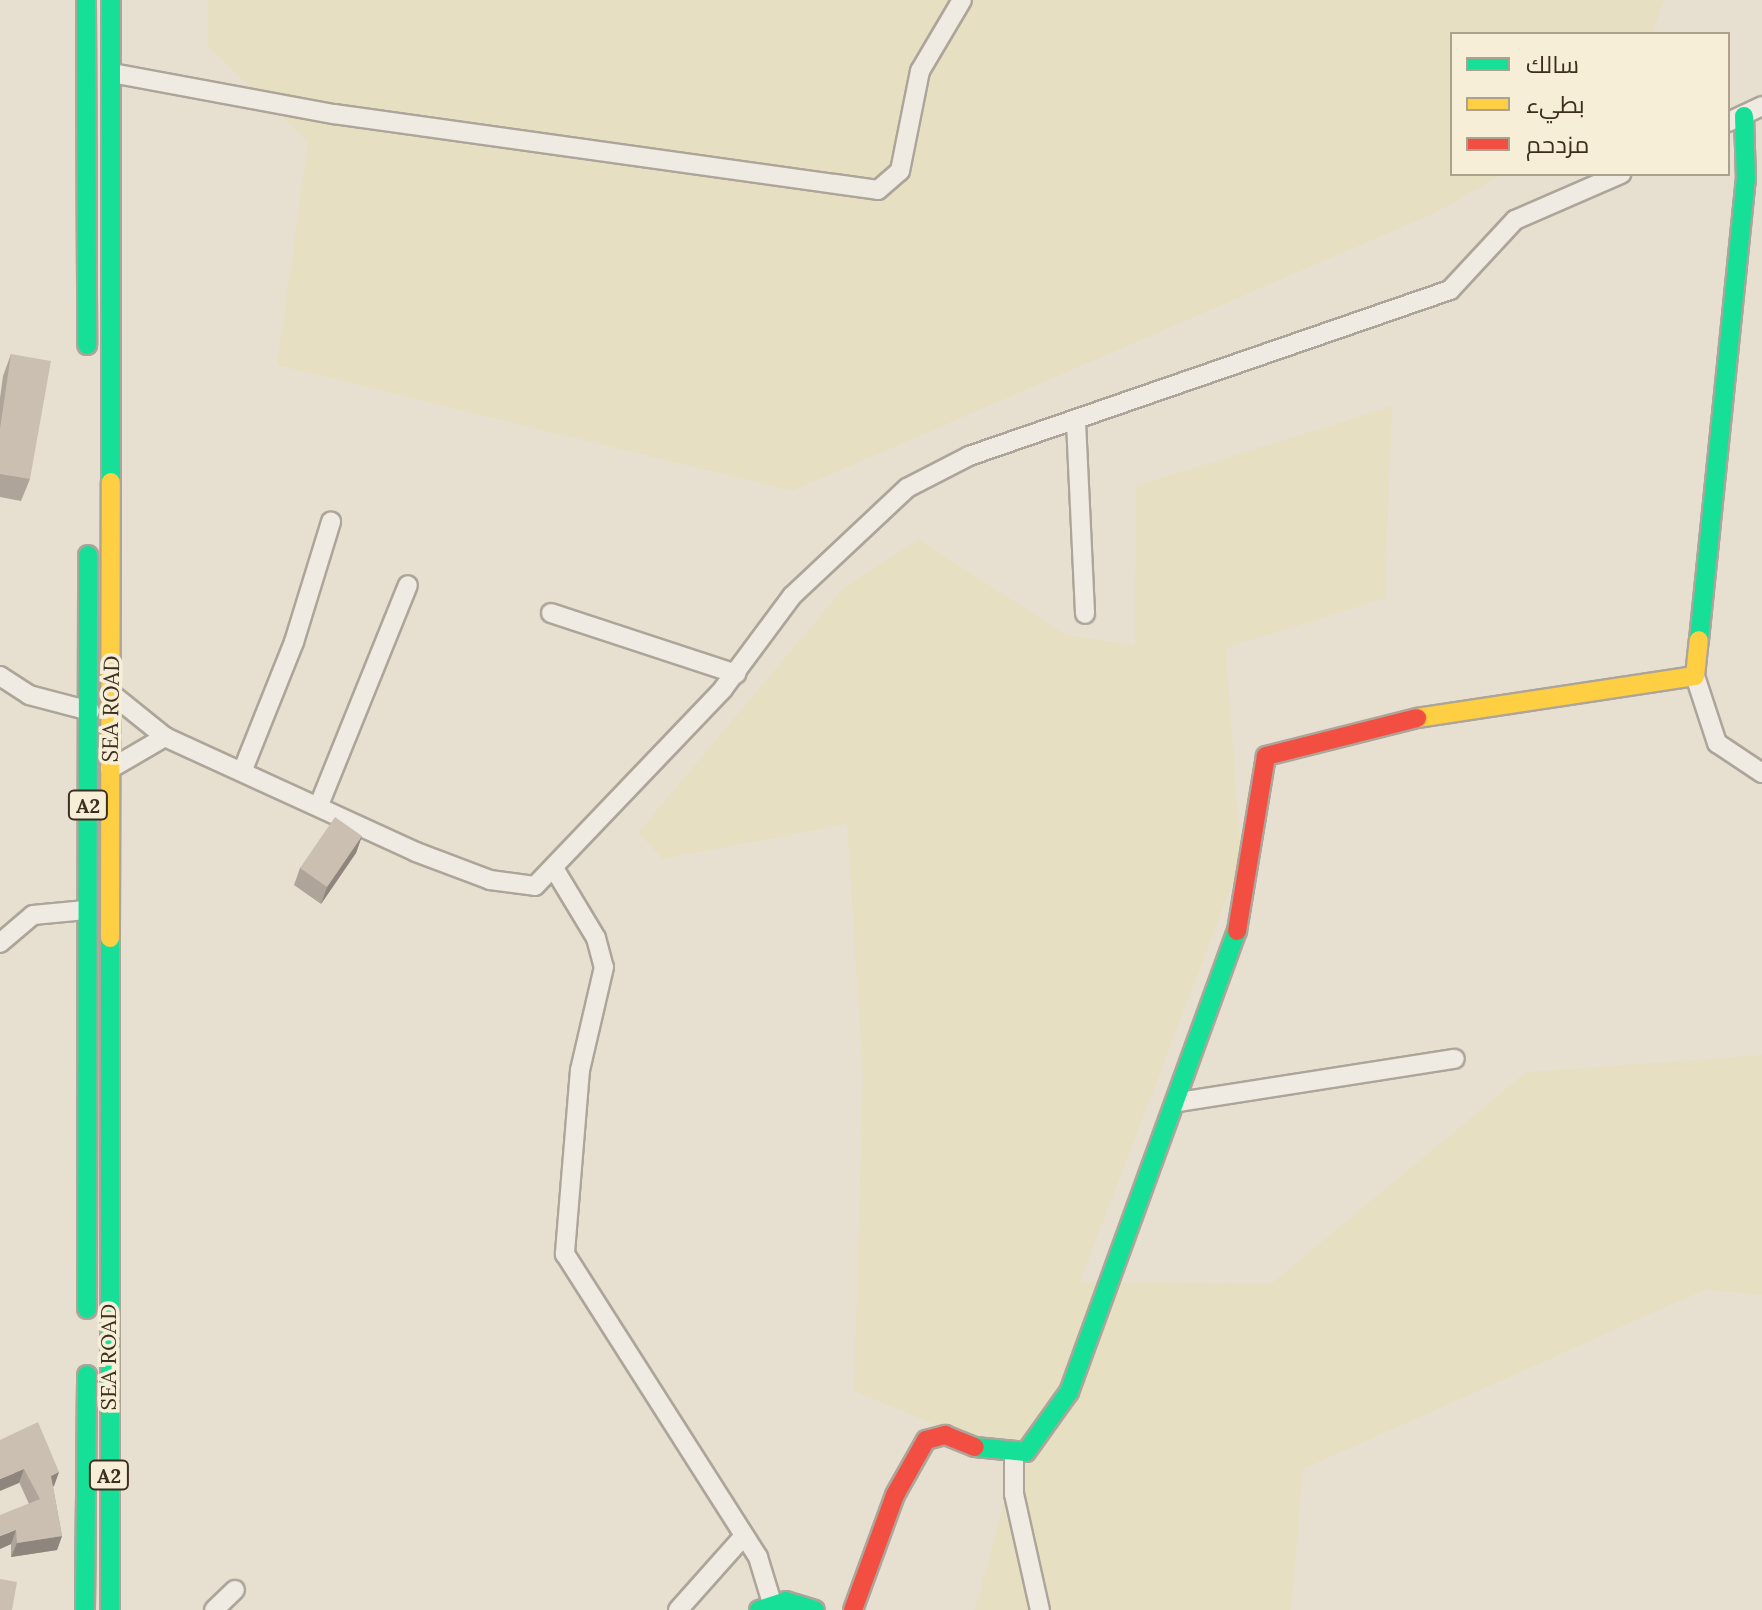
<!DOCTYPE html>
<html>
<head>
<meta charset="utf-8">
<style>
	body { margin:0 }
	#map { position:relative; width:1762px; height:1610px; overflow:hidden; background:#e7e0d1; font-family:Lora,Cairo,serif }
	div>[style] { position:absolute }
	.farmland>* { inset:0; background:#e6dfc2 }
	.roads { filter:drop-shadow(2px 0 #ada599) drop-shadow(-2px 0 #ada599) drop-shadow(0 2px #ada599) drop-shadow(0 -2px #ada599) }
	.street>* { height:18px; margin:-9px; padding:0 9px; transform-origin:9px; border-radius:9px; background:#efebe3 }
	.fast>* { height:18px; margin:-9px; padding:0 9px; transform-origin:9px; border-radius:9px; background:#16e098 }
	.slow>* { height:18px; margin:-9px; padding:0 9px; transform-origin:9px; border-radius:9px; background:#ffcf43 }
	.jam>* { height:18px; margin:-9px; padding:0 9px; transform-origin:9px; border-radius:9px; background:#f24e42 }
	.wall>* { inset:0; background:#afa499 }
	.shaded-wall>* { inset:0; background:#8e867d }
	.building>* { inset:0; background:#cbbfb2 }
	span { translate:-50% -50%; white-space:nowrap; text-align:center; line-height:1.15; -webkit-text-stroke:7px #f7eed8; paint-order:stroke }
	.shield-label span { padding:2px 6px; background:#f7eed8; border:2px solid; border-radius:6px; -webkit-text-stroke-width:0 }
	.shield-label { font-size:20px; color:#3d2e20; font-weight:700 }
	.street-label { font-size:22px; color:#3d2e20 }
	.legend { position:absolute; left:1450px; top:32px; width:280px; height:144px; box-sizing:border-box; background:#f7eed8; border:2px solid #ada18e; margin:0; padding:10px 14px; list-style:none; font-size:24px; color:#3d2e20 }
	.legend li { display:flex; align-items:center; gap:16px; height:40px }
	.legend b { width:40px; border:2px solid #ada18e }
</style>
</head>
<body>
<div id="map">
	<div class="farmland">
		<i style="clip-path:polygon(208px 0,1664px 0,1652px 34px,1452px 34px,1452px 174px,1503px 174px,1437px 212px,792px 491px,277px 365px,308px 141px,208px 47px)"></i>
		<i style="clip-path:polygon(1392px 406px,1385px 598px,1226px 648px,1241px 861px,1080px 1282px,1272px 1283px,1526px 1072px,1762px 1055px,1762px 1295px,1704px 1290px,1303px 1469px,1291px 1610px,975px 1610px,1016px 1458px,854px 1391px,863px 1077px,847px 824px,663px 859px,638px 833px,844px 587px,919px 539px,1066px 635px,1135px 645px,1136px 486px)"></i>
	</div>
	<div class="roads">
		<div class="street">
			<i style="left:112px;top:73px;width:226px;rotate:10.5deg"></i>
			<i style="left:334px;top:114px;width:549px;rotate:7.95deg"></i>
			<i style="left:878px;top:190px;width:29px;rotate:-41deg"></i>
			<i style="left:900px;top:171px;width:102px;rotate:-78.7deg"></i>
			<i style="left:920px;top:71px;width:82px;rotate:-59.4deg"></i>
			<i style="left:1728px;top:122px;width:38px;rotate:-25deg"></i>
			<i style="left:1076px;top:422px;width:192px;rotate:87.3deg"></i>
			<i style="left:551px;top:613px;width:195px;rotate:18.2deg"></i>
			<i style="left:0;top:676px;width:35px;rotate:33deg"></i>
			<i style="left:29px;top:695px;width:63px;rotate:14.7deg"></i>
			<i style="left:1695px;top:676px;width:71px;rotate:71.8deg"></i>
			<i style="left:1717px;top:743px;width:54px;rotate:33.7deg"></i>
			<i style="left:113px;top:695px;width:67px;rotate:38.9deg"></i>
			<i style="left:165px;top:737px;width:276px;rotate:24.6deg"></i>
			<i style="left:416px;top:852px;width:79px;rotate:20.7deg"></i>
			<i style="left:490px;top:880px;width:45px;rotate:7.6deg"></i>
			<i style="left:535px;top:886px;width:272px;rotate:-46.3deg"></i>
			<i style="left:723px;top:689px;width:116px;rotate:-53.4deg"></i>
			<i style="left:792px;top:596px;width:158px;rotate:-43.2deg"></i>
			<i style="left:907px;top:488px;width:70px;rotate:-27.3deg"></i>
			<i style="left:969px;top:456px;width:509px;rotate:-19.04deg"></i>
			<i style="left:1450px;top:290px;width:96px;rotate:-47.1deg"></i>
			<i style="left:1515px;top:220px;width:116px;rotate:-23.5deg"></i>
			<i style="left:244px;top:767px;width:135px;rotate:-68.2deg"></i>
			<i style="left:294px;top:642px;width:126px;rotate:-72.9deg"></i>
			<i style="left:110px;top:769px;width:64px;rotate:-30.2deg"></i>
			<i style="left:319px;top:805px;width:237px;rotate:-68deg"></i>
			<i style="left:555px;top:870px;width:79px;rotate:58.9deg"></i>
			<i style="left:596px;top:938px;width:30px;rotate:75deg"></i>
			<i style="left:604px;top:967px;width:106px;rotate:103.1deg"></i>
			<i style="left:580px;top:1070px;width:185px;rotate:94.7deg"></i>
			<i style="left:565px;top:1254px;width:359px;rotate:57.5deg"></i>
			<i style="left:758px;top:1557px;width:48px;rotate:73.1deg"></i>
			<i style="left:0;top:943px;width:43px;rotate:-40.3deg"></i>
			<i style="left:33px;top:915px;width:53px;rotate:-5.4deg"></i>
			<i style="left:1179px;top:1102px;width:279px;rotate:-8.9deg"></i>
			<i style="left:1014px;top:1455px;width:39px;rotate:90deg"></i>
			<i style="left:1014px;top:1494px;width:119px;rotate:77.4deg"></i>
			<i style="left:214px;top:1610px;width:29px;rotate:-44deg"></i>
			<i style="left:678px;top:1610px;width:99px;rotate:-48.3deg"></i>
		</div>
		<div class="fast">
			<i style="left:86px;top:0;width:345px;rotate:89.8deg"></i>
			<i style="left:111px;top:482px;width:482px;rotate:-90deg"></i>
			<i style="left:1699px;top:640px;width:462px;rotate:-84.2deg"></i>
			<i style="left:1746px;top:180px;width:64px;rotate:-91.8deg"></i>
			<i style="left:87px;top:1309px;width:754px;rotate:-89.92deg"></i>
			<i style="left:975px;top:1447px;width:51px;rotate:5.6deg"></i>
			<i style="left:1026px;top:1452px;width:74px;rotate:-54.4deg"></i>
			<i style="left:1069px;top:1392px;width:491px;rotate:-70deg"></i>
			<i style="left:85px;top:1610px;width:235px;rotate:-89.5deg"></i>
			<i style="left:110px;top:1610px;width:672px;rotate:-90deg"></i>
			<i style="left:759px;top:1610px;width:28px;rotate:-18deg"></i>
			<i style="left:786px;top:1601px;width:30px;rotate:17deg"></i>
		</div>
		<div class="slow">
			<i style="left:1417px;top:718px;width:281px;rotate:-8.6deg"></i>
			<i style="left:1695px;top:676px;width:36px;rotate:-84deg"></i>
			<i style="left:110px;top:938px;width:456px;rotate:-89.9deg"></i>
		</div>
		<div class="jam">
			<i style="left:1237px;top:931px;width:177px;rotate:-80.6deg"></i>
			<i style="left:1266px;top:756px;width:156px;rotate:-14.1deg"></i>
			<i style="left:853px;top:1610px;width:122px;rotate:-69.9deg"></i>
			<i style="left:895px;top:1495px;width:63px;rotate:-60.6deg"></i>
			<i style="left:926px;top:1440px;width:20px;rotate:-15deg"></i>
			<i style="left:945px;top:1435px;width:32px;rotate:22deg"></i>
		</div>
	</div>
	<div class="wall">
		<i style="clip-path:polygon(11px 354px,30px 479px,21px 501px,0 497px,0 398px,3px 376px)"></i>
		<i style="clip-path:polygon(362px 836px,356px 853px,321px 904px,294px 885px,300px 868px)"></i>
		<i style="clip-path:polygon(0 1440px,59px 1472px,53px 1487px,62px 1536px,57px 1550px,11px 1557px,11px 1544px,0 1549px,29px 1504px)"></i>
	</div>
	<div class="shaded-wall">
		<i style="clip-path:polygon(362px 836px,356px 853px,321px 904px,327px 887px)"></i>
		<i style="clip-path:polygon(24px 1469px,19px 1483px,0 1491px,0 1479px)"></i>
		<i style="clip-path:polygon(59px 1472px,54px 1486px,46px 1490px,51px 1476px)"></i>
		<i style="clip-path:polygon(16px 1530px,11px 1544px,0 1549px,0 1536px)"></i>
		<i style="clip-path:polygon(62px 1536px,57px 1550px,11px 1557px,17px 1543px)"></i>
	</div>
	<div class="building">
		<i style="clip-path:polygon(11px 354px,51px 361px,30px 479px,0 474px,0 429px)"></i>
		<i style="clip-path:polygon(335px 817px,362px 836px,327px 887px,300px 868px)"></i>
		<i style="clip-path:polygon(38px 1422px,59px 1472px,51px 1476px,62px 1536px,17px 1543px,16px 1530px,0 1536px,0 1515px,40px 1499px,24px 1469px,0 1479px,0 1440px)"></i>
		<i style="clip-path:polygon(0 1579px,17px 1582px,12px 1610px,0 1610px)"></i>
	</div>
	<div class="shield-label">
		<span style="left:88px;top:805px">A2</span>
		<span style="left:109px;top:1475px">A2</span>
	</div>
	<div class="street-label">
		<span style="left:111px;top:709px;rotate:-89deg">SEA ROAD</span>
		<span style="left:109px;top:1357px;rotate:-90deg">SEA ROAD</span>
	</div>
	<ul class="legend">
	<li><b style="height:10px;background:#16e098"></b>سالك</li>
	<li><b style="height:10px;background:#ffcf43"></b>بطيء</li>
	<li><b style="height:10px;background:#f24e42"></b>مزدحم</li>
	</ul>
</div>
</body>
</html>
